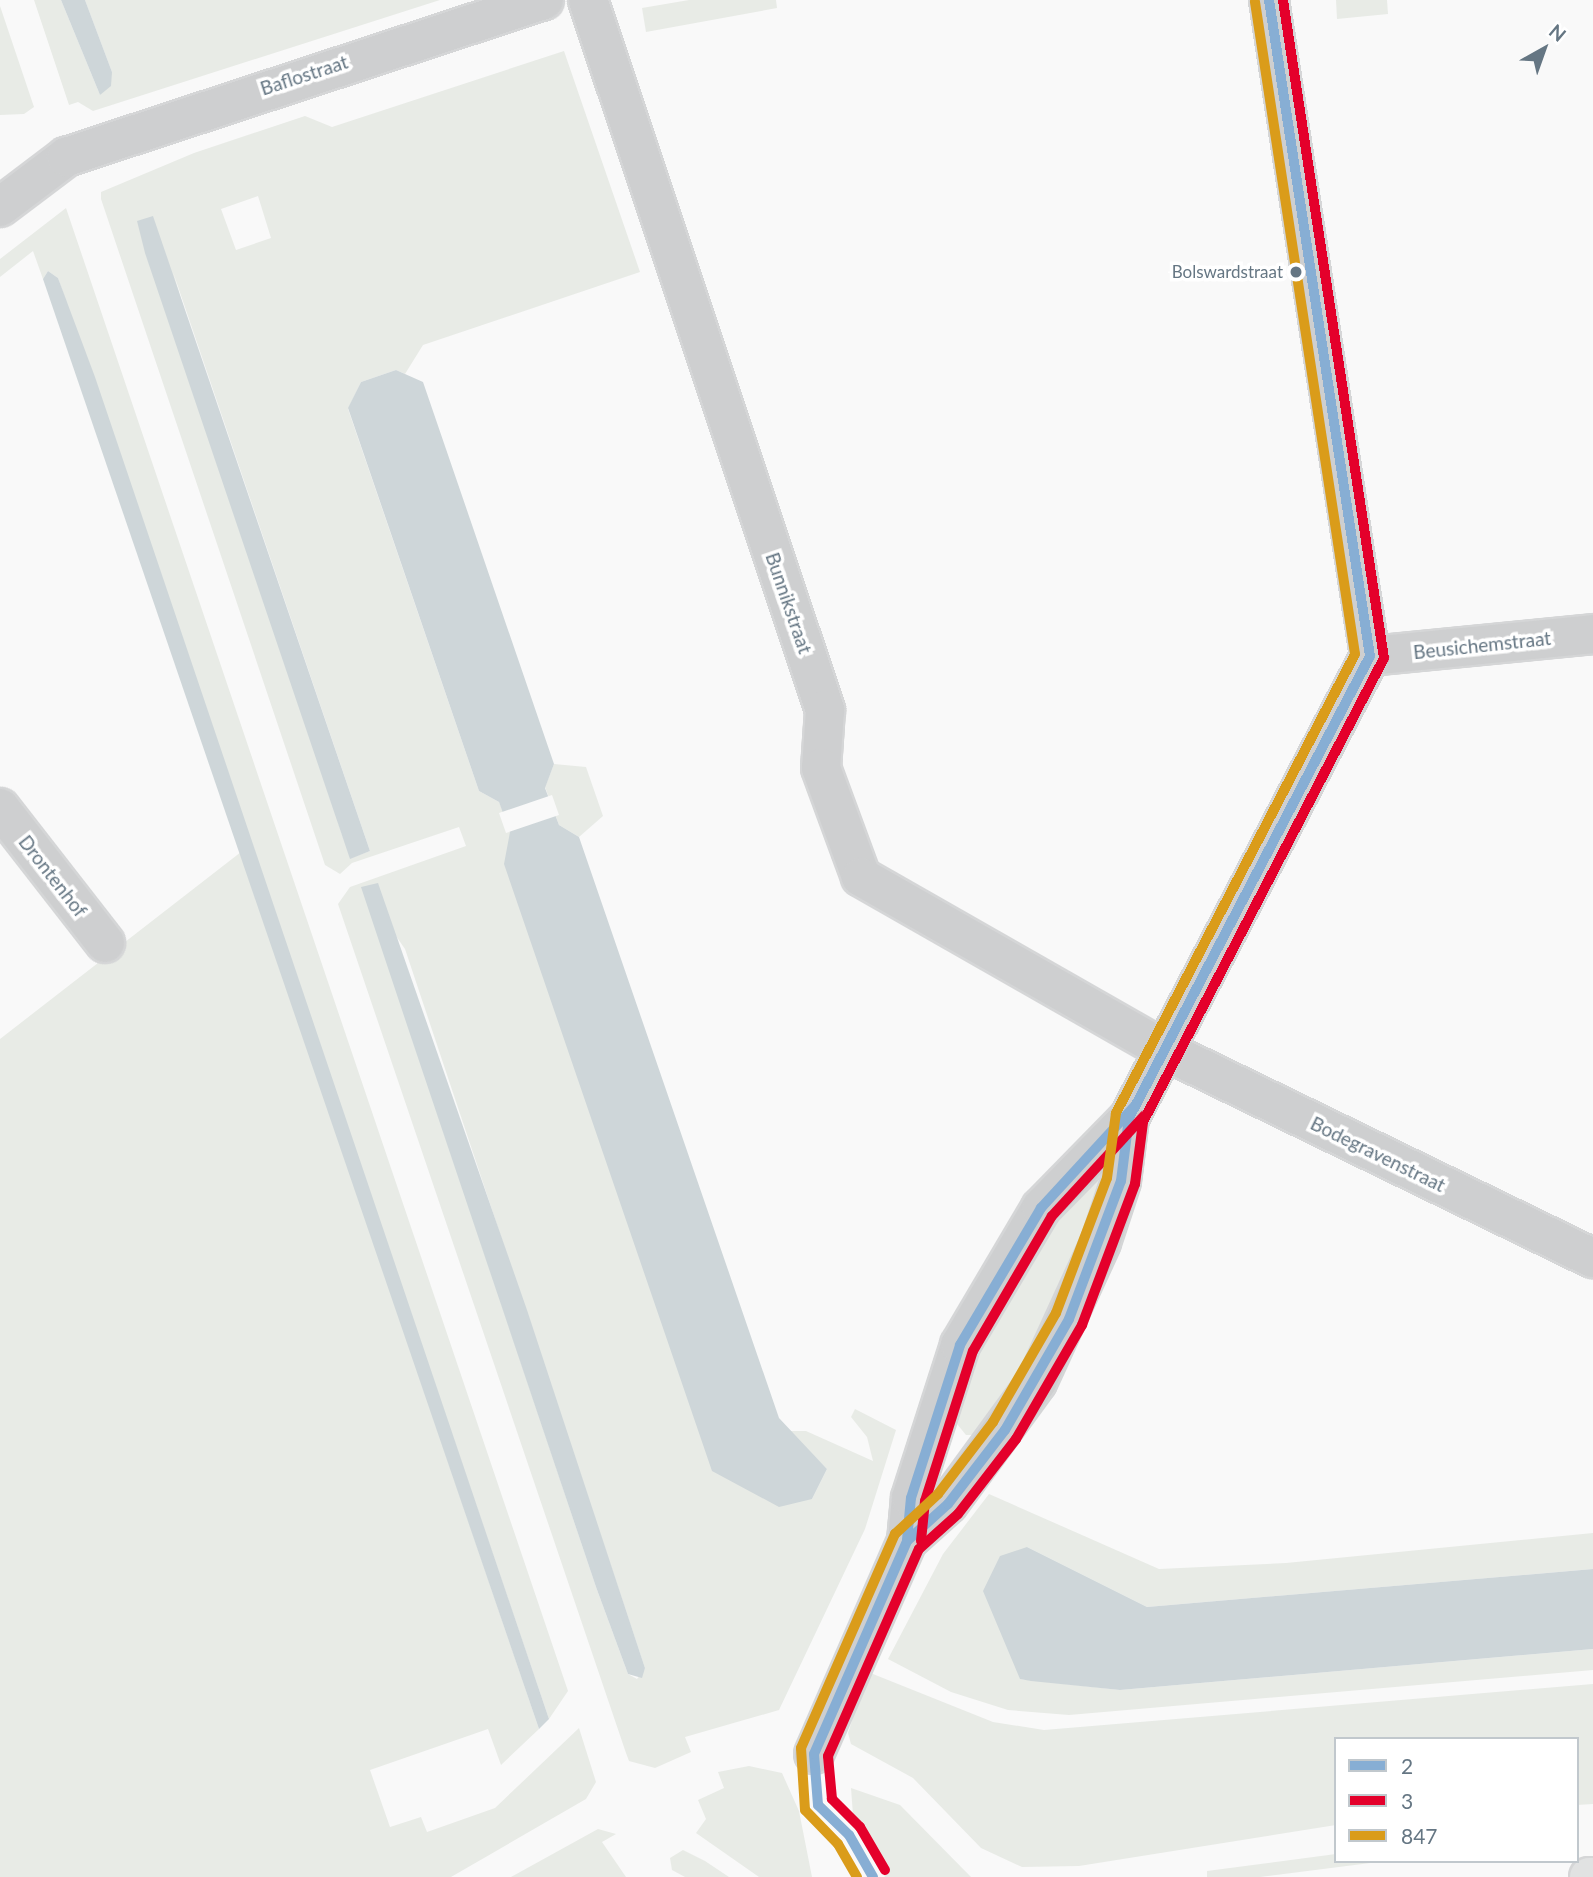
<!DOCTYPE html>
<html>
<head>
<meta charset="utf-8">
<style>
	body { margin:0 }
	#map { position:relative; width:1593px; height:1877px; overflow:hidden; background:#f9f9f9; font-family:Lato,sans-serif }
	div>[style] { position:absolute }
	.green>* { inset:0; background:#e8ebe6 }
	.water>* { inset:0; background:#ced6d9 }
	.pier>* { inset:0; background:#f9f9f9 }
	.roads { filter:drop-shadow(2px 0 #d5d6d7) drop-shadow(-2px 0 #d5d6d7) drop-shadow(0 2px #d5d6d7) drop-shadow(0 -2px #d5d6d7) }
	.street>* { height:38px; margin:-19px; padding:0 19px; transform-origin:19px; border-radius:19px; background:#cecfd0 }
	.secondary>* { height:38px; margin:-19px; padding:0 19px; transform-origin:19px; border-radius:19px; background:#e1e2e2 }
	.bus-1>* { height:10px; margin:-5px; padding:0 5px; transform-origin:5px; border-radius:5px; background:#87aed4 }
	.bus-2>* { height:10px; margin:-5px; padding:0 5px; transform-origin:5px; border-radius:5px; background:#e4002b }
	.bus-3>* { height:10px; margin:-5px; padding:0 5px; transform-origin:5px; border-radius:5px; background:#da9c1a }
	.dots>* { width:19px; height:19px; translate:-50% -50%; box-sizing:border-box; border:4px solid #fff; border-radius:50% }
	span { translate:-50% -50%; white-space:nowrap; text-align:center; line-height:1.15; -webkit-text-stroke:7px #fff; paint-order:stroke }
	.bus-label { font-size:17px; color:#657683 }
	.right { translate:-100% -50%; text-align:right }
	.street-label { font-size:19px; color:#657683 }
	.legend { position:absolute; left:1334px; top:1737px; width:245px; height:126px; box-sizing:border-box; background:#fff; border:2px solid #c1c8cd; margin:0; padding:9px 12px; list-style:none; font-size:21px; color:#657683 }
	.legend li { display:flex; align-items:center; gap:14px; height:35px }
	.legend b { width:35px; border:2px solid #c1c8cd }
	.north { position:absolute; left:1509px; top:14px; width:70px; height:70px; -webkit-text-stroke:5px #fff; paint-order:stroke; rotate:40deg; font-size:19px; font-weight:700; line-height:28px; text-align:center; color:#657683 }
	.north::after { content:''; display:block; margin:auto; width:24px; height:32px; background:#657683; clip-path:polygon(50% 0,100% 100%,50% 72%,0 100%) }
</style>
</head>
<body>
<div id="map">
	<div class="green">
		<i style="clip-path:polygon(34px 0,61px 0,100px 95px,112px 72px,85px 0,440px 0,93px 111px,78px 102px,69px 105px)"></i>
		<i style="clip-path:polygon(689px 0,776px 0,777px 8px,646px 32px,642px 8px)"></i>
		<i style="clip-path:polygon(1336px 0,1387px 0,1388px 14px,1337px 19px)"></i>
		<i style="clip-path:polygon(0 6px,34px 107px,24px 114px,0 115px)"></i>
		<i style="clip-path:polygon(evenodd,564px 51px,640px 272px,423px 345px,405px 374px,396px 370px,361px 382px,348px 409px,479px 791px,499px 802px,812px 1499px,827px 1469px,790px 1431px,806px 1431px,873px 1461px,867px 1437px,851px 1417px,855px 1409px,896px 1430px,865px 1529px,779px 1710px,685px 1737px,691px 1752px,655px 1768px,629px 1761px,626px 1753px,338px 904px,350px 887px,466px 846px,459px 827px,352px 863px,340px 874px,325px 865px,101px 199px,101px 192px,194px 153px,305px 116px,332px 127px,564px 51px,258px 196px,271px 238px,236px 250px,221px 209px,258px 196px,564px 51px,173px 272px,370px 851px,351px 858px,341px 832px,173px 272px,564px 51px,362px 887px,405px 949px,645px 1668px,637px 1679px,628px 1674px,596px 1587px,362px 887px)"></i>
		<i style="clip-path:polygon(66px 208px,568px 1691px,549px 1719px,58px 278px,48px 271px,43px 279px,33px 251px,0 277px,0 259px)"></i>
		<i style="clip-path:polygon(554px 764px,586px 767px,603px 816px,579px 837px,559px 825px,545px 787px)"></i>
		<i style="clip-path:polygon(241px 852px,539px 1729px,501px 1765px,488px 1729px,370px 1770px,390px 1827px,421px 1817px,427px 1832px,495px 1808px,579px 1728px,596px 1782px,586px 1799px,451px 1877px,0 1877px,0 1039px)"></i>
		<i style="clip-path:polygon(1100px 1171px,1093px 1220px,1031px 1362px,980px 1435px,966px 1435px,953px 1419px,978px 1348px,1054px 1218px)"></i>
		<i style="clip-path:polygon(989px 1494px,1159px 1569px,1286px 1563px,1593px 1533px,1593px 1569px,1147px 1607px,1027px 1547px,1020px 1679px,1120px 1690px,1593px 1649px,1593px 1670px,1069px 1715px,1008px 1710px,951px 1692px,888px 1659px,943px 1554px)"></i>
		<i style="clip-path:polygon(868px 1672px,993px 1722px,1044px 1730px,1593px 1684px,1593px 1804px,1577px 1805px,1577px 1739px,1336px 1739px,1336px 1825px,1079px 1866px,1022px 1867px,981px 1848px,913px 1778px,851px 1744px,848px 1733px)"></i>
		<i style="clip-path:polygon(749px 1766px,782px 1773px,799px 1811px,812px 1877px,759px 1877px,696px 1833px,706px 1819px,698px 1800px,724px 1788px,718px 1772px)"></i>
		<i style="clip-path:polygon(851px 1788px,900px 1805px,971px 1877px,885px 1877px,853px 1815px)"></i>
		<i style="clip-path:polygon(598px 1829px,616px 1834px,602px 1842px,626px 1877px,511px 1877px)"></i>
		<i style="clip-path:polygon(683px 1850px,705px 1861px,729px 1877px,685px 1877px,672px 1870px,670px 1858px)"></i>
		<i style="clip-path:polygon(1336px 1854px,1336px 1861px,1386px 1861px,1260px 1877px,1207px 1877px,1207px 1871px)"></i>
	</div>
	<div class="water">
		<i style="clip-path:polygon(61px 0,85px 0,112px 72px,111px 86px,100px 95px)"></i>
		<i style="clip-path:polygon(153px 216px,370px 851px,350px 859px,145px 253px,137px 221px)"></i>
		<i style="clip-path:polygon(48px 271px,58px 278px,95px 377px,549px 1719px,539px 1729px,43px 279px)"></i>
		<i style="clip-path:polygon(396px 370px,423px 382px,554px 764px,545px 788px,559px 825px,579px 837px,779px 1418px,827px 1469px,812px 1499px,779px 1507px,712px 1471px,504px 864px,510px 832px,499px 802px,479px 791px,348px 408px,361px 382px)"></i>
		<i style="clip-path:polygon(378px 883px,527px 1310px,645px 1668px,642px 1678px,628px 1674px,596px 1587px,411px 1037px,361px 887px)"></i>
		<i style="clip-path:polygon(1027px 1547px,1147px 1607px,1593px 1569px,1593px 1649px,1120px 1690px,1031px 1681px,1020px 1679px,983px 1591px,1000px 1556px)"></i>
	</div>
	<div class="pier">
		<i style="clip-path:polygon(552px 795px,559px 815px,506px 833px,499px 813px)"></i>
	</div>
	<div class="roads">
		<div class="street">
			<i style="left:588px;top:0;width:749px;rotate:71.54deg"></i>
			<i style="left:825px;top:710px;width:58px;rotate:93.9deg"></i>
			<i style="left:821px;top:768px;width:116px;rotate:69.8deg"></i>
			<i style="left:861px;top:877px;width:349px;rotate:29.7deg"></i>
			<i style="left:1164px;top:1050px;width:477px;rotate:25.9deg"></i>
			<i style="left:0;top:207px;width:83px;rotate:-37.1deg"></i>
			<i style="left:66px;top:157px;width:503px;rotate:-18.18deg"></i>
			<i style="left:1370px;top:656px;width:224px;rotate:-5.6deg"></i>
			<i style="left:0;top:808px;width:171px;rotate:52.1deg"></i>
			<i style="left:907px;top:1541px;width:55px;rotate:-42.1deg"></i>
			<i style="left:948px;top:1504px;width:151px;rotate:-53.9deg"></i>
			<i style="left:1037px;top:1382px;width:154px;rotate:-65.4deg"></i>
			<i style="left:1101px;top:1242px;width:64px;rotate:-71.8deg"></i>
			<i style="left:1121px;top:1181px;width:64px;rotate:-82.8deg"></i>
			<i style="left:814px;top:1754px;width:232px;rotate:-66.4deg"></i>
			<i style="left:907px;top:1541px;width:43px;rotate:-84.7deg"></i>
			<i style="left:911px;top:1498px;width:161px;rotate:-72.2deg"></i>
			<i style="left:960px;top:1345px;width:159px;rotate:-59.4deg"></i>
			<i style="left:1041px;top:1208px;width:126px;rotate:-45.6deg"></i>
			<i style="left:1129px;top:1118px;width:521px;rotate:-62.45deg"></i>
			<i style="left:1370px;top:656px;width:664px;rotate:-98.75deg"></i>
		</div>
		<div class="secondary">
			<i style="left:1589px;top:1877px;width:4px"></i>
		</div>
	</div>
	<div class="bus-1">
		<i style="left:907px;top:1540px;width:42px;rotate:-84.6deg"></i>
		<i style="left:911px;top:1498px;width:161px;rotate:-72.2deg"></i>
		<i style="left:960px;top:1345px;width:159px;rotate:-59.4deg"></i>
		<i style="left:1041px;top:1208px;width:137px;rotate:-47.4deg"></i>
		<i style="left:873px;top:1877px;width:48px;rotate:-119.7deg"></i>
		<i style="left:849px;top:1835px;width:43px;rotate:-135.9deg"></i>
		<i style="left:818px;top:1805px;width:51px;rotate:-94.5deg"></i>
		<i style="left:814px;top:1754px;width:232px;rotate:-66.4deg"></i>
		<i style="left:907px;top:1541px;width:55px;rotate:-42.1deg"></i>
		<i style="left:948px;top:1504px;width:93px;rotate:-52.4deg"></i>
		<i style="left:1005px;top:1430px;width:128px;rotate:-60deg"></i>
		<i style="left:1069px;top:1319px;width:147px;rotate:-69.4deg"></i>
		<i style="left:1121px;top:1181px;width:64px;rotate:-82.8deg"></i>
		<i style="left:1129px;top:1118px;width:521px;rotate:-62.45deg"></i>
		<i style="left:1370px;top:656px;width:664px;rotate:-98.75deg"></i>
	</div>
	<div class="bus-2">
		<i style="left:921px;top:1541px;width:40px;rotate:-84.3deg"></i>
		<i style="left:925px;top:1501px;width:157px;rotate:-72.3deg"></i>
		<i style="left:973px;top:1351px;width:156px;rotate:-59.7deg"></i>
		<i style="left:1052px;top:1216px;width:136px;rotate:-47.4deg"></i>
		<i style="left:885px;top:1870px;width:50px;rotate:-120.2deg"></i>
		<i style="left:860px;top:1827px;width:40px;rotate:-135deg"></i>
		<i style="left:832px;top:1799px;width:43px;rotate:-95.3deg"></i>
		<i style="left:828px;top:1756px;width:226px;rotate:-66.3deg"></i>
		<i style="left:919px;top:1549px;width:52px;rotate:-41.9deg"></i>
		<i style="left:958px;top:1514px;width:95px;rotate:-52.3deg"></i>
		<i style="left:1016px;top:1439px;width:132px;rotate:-59.9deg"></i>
		<i style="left:1082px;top:1325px;width:151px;rotate:-69.4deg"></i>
		<i style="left:1135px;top:1184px;width:63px;rotate:-82.6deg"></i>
		<i style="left:1143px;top:1122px;width:523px;rotate:-62.55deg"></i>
		<i style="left:1384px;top:658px;width:666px;rotate:-98.73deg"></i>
	</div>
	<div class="bus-3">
		<i style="left:857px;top:1877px;width:38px;rotate:-120deg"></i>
		<i style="left:838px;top:1844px;width:47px;rotate:-134.1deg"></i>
		<i style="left:805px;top:1810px;width:62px;rotate:-93.7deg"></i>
		<i style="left:801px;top:1748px;width:234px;rotate:-66.3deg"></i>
		<i style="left:895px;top:1534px;width:59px;rotate:-42.9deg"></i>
		<i style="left:938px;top:1494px;width:91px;rotate:-52.6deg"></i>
		<i style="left:993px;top:1422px;width:126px;rotate:-60deg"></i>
		<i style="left:1056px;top:1313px;width:144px;rotate:-69.3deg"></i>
		<i style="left:1107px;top:1178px;width:66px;rotate:-82.1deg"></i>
		<i style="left:1116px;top:1113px;width:517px;rotate:-62.49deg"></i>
		<i style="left:1355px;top:654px;width:660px;rotate:-98.72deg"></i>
	</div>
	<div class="dots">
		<i style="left:1296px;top:272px;background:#657683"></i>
	</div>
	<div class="bus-label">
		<span class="right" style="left:1283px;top:272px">Bolswardstraat</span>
	</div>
	<div class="street-label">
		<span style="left:304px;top:75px;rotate:-18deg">Baflostraat</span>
		<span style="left:789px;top:603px;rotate:71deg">Bunnikstraat</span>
		<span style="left:1482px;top:645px;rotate:-6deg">Beusichemstraat</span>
		<span style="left:53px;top:876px;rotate:52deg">Drontenhof</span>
		<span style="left:1378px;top:1154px;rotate:26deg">Bodegravenstraat</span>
	</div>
	<ul class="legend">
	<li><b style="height:9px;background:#87aed4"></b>2</li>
	<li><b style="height:9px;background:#e4002b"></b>3</li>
	<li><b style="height:9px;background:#da9c1a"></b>847</li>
	</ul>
	<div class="north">N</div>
</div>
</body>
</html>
